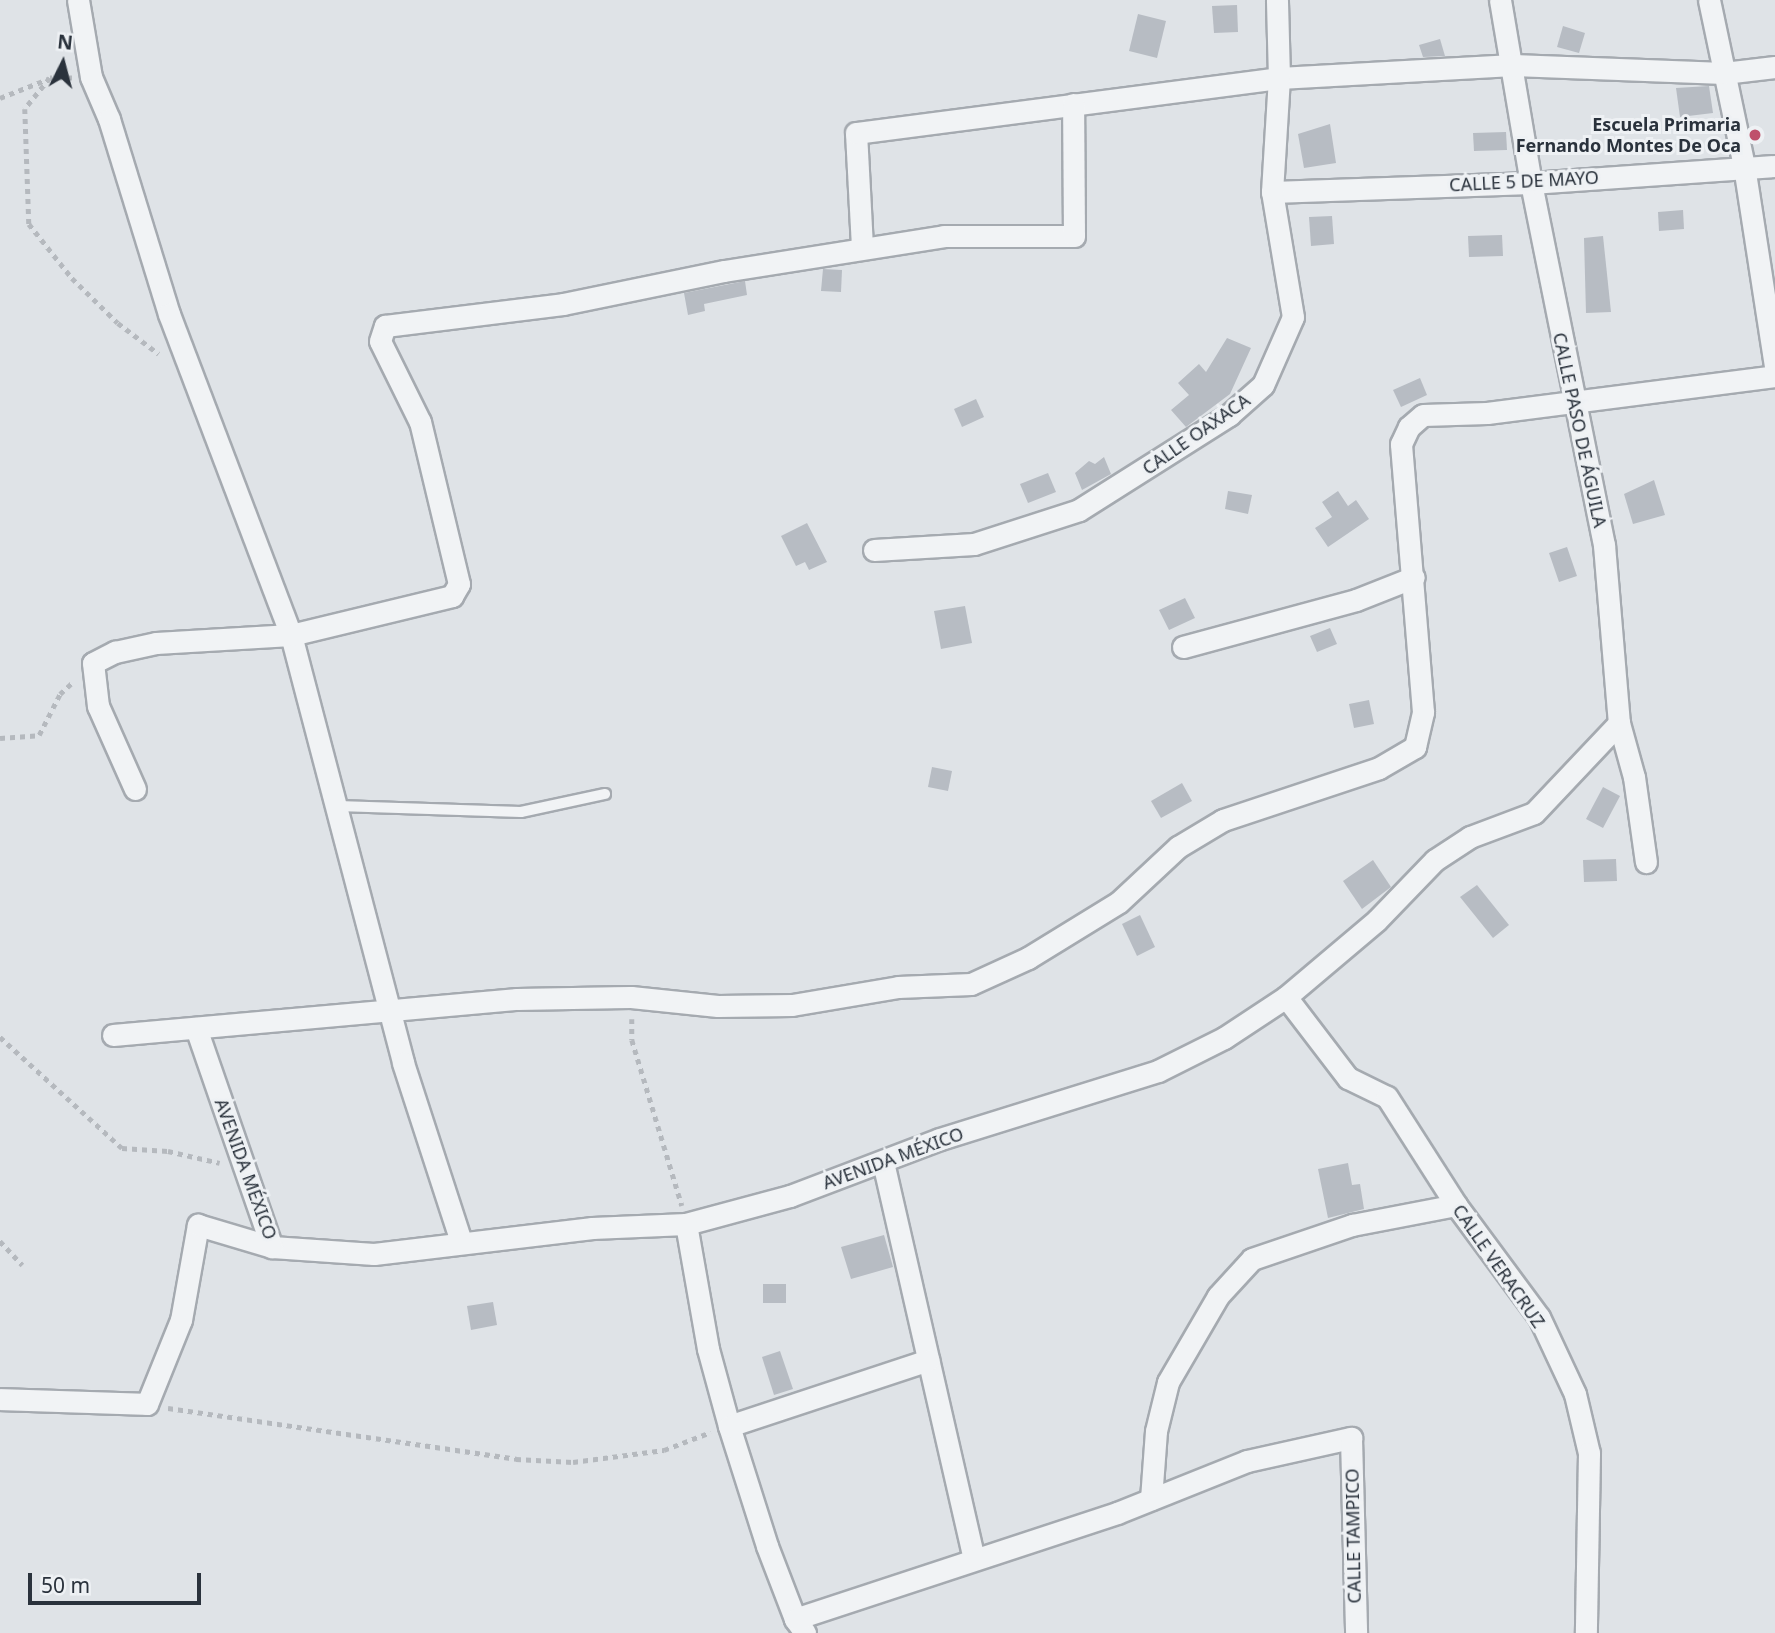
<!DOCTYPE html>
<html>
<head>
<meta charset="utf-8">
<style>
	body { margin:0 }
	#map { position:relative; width:1775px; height:1633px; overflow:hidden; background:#dfe3e7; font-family:"Noto Sans",sans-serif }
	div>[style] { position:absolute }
	.building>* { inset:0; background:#b7bcc3 }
	.path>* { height:4.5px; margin-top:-2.25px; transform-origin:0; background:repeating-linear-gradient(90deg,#b5b9be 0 5px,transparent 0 10px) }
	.roads { filter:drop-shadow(2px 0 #a5aab0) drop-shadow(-2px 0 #a5aab0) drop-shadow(0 2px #a5aab0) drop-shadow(0 -2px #a5aab0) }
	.lane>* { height:10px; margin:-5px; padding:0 5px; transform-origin:5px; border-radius:5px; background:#f1f3f5 }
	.street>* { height:21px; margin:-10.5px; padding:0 10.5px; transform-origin:10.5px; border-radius:10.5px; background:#f1f3f5 }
	.dots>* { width:19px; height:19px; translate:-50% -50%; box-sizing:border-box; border:4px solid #eef1f4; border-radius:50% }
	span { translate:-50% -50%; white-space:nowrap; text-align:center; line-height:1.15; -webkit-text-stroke:6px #eef1f4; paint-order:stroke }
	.poi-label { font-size:18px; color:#2a323c; font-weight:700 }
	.right { translate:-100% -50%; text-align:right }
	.street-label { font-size:18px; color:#2a323c }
	.north { position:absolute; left:28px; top:28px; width:70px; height:70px; -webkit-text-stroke:5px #eef1f4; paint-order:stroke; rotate:6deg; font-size:19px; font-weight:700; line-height:28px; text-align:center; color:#2a323c }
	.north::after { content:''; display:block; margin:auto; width:24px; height:32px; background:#2a323c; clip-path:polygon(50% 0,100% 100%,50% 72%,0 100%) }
	.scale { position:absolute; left:28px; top:1573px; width:173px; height:32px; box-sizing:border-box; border:4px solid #2a323c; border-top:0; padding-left:9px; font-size:21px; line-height:24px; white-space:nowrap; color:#2a323c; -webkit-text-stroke:5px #eef1f4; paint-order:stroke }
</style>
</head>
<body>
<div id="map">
	<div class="building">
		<i style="clip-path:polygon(1237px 5px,1238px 32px,1214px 33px,1212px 6px)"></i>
		<i style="clip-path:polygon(1138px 14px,1166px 21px,1157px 58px,1129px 51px)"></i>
		<i style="clip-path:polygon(1563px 26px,1585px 33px,1579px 53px,1557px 47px)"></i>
		<i style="clip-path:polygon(1440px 39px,1445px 56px,1423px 57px,1419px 45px)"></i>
		<i style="clip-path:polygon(1709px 86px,1713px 113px,1680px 117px,1676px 88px)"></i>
		<i style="clip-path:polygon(1330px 124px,1336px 163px,1304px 168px,1298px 134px)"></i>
		<i style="clip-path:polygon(1506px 132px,1507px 150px,1474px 151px,1473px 133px)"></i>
		<i style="clip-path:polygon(1683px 210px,1684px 229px,1659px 231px,1658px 212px)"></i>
		<i style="clip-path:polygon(1332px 216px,1334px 244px,1311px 246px,1309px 217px)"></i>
		<i style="clip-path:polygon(1502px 235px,1503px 256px,1469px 257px,1468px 236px)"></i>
		<i style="clip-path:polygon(1603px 236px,1611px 312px,1586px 313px,1584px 238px)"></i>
		<i style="clip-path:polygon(823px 269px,842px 270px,841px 292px,821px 291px)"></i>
		<i style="clip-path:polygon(745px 281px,747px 295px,704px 304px,705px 311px,688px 315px,684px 293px)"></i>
		<i style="clip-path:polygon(1227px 338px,1251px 348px,1230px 394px,1186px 427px,1171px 410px,1189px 395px,1178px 383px,1199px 364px,1206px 372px)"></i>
		<i style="clip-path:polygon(1420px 378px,1427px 395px,1401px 407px,1393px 390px)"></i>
		<i style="clip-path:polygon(976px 399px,984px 417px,962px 427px,954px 409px)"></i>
		<i style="clip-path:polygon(1104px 457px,1111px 474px,1082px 490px,1075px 473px,1089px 461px,1095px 464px)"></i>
		<i style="clip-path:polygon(1048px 473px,1056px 492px,1028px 503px,1020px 484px)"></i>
		<i style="clip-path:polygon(1654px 480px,1665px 515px,1633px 524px,1624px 494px)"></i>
		<i style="clip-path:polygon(1228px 491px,1252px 495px,1248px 514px,1225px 509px)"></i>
		<i style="clip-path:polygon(1338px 491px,1348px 506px,1356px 500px,1369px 519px,1328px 547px,1315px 528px,1332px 517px,1322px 502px)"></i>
		<i style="clip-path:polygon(807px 523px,827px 562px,809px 570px,805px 562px,796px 566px,781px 536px)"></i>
		<i style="clip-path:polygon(1567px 547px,1577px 576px,1559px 582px,1549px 553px)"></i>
		<i style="clip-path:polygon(1185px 598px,1195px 618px,1169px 630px,1159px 610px)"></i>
		<i style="clip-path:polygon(965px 606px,972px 643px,941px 649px,934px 611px)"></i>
		<i style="clip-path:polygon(1330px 628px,1337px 644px,1317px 652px,1310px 636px)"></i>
		<i style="clip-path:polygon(1369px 700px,1374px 724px,1354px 728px,1349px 704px)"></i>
		<i style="clip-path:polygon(932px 767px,952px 771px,948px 791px,928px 787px)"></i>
		<i style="clip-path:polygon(1182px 783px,1192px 801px,1161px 818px,1151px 801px)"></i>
		<i style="clip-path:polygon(1603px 787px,1620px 796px,1603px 828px,1586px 819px)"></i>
		<i style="clip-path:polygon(1616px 859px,1617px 881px,1584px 882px,1583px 860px)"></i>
		<i style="clip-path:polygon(1373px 860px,1391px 887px,1362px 909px,1343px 881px)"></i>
		<i style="clip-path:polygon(1477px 885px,1509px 925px,1493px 938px,1460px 897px)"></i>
		<i style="clip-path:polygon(1140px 915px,1155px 947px,1137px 956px,1122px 924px)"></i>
		<i style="clip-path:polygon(1348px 1163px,1352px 1185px,1360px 1184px,1364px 1209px,1328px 1218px,1318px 1169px)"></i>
		<i style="clip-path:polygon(884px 1235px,893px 1267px,851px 1279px,841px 1247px)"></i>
		<i style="clip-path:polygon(763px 1284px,786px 1284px,786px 1303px,763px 1303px)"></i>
		<i style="clip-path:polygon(493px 1302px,497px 1325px,471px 1330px,467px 1306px)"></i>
		<i style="clip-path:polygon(780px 1351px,793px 1389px,774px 1395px,762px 1357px)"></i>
	</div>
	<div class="path">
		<i style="left:72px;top:78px;width:22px;rotate:180deg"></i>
		<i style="left:50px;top:78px;width:40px;rotate:129deg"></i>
		<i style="left:25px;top:109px;width:115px;rotate:88deg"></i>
		<i style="left:29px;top:224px;width:69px;rotate:51.5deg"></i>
		<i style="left:72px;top:278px;width:64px;rotate:44.4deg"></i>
		<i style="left:118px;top:323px;width:51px;rotate:37.1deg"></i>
		<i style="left:0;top:98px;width:52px;rotate:-21.6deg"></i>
		<i style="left:0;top:738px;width:39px;rotate:-4deg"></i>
		<i style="left:39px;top:735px;width:46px;rotate:-62.9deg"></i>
		<i style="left:60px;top:694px;width:19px;rotate:-43deg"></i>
		<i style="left:632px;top:1019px;width:21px;rotate:90deg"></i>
		<i style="left:632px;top:1040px;width:173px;rotate:73.2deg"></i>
		<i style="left:0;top:1037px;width:165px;rotate:42.3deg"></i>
		<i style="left:122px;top:1148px;width:46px;rotate:3.7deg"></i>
		<i style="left:168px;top:1151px;width:53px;rotate:13deg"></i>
		<i style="left:0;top:1241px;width:33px;rotate:47deg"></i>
		<i style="left:168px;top:1408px;width:352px;rotate:8.3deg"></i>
		<i style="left:516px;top:1459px;width:57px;rotate:3deg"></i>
		<i style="left:573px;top:1462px;width:92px;rotate:-7.5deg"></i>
		<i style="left:664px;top:1450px;width:50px;rotate:-21deg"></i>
	</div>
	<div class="roads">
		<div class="lane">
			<i style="left:338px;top:806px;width:183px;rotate:1.9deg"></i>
			<i style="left:521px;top:812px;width:86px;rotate:-12.1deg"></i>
		</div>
		<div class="street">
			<i style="left:78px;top:0;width:78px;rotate:80.4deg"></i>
			<i style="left:91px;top:77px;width:46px;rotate:66.8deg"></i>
			<i style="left:109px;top:119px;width:204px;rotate:72.9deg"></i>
			<i style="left:169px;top:314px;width:343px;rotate:69.2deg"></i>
			<i style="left:291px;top:635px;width:442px;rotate:75.3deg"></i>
			<i style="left:403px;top:1063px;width:187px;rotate:72deg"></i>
			<i style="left:1500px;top:0;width:186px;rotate:80.4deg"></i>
			<i style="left:1531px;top:183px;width:369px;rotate:78.6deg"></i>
			<i style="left:1604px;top:545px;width:179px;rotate:85.2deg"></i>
			<i style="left:1619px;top:723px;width:56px;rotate:74.5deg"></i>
			<i style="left:1634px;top:777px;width:86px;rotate:82deg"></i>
			<i style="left:1709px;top:0;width:170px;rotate:78.1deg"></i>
			<i style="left:1744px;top:166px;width:202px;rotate:81.2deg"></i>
			<i style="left:1272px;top:192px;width:259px;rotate:-2deg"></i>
			<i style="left:1531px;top:183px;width:245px;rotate:-4deg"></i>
			<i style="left:862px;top:247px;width:114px;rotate:-93deg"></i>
			<i style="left:856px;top:133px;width:427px;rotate:-7.4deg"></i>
			<i style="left:1279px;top:78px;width:234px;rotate:-3.2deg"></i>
			<i style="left:1513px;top:65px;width:211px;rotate:2.2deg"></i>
			<i style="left:1724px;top:73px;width:51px;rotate:-6.7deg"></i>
			<i style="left:874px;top:550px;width:100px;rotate:-3.4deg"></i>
			<i style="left:974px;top:544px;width:110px;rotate:-17.9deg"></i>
			<i style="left:1079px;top:510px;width:178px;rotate:-32.3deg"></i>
			<i style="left:1229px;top:415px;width:45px;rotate:-41.4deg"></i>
			<i style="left:1263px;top:385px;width:74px;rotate:-66.2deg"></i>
			<i style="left:1293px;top:317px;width:127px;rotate:-99.5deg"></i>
			<i style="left:1272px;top:192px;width:114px;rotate:-86.5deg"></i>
			<i style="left:1279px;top:78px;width:78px;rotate:-91.5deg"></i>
			<i style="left:1183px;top:647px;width:179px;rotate:-15.2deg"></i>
			<i style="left:1356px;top:600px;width:62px;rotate:-21.6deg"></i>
			<i style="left:135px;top:789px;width:91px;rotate:-114deg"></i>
			<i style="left:98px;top:706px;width:43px;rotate:-96.6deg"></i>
			<i style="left:93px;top:663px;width:25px;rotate:-27deg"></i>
			<i style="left:115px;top:652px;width:42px;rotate:-12.4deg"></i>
			<i style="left:156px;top:643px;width:135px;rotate:-3.4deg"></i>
			<i style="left:291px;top:635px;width:166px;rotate:-13.6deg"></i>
			<i style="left:452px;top:596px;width:14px;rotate:-60deg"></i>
			<i style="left:459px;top:584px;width:167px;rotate:-103.5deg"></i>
			<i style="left:420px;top:422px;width:90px;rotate:-116.3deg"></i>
			<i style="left:380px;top:341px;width:16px;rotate:-72deg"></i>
			<i style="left:385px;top:326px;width:179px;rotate:-7deg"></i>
			<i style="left:563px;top:304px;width:164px;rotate:-11.6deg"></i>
			<i style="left:724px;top:271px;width:223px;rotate:-9deg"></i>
			<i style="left:944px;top:236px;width:130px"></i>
			<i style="left:1074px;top:236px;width:132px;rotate:-90.4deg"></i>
			<i style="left:1286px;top:997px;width:102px;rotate:52.6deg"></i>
			<i style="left:1348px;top:1078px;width:43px;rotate:26deg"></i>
			<i style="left:1387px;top:1097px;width:128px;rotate:57.4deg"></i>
			<i style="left:1456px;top:1205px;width:139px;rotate:53.5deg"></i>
			<i style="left:1539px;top:1317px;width:85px;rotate:64.9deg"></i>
			<i style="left:1575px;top:1394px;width:61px;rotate:76.7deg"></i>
			<i style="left:1589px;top:1453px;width:180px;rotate:91deg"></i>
			<i style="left:196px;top:1028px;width:232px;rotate:70.9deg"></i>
			<i style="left:272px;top:1247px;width:102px;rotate:3.9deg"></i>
			<i style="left:374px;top:1254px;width:220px;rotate:-6.8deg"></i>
			<i style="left:592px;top:1228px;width:94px;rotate:-2.4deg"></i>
			<i style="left:686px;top:1224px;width:108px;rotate:-15.1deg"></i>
			<i style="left:790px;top:1196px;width:160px;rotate:-20.8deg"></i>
			<i style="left:940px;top:1139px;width:228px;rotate:-17.3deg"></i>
			<i style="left:1158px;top:1071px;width:74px;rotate:-26.6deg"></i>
			<i style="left:1224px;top:1038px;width:74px;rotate:-33.5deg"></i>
			<i style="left:1286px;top:997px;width:119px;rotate:-40.2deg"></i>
			<i style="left:1377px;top:920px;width:83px;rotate:-46deg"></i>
			<i style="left:1435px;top:860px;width:42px;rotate:-33.3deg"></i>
			<i style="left:1470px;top:837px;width:68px;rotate:-20.6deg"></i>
			<i style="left:1534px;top:813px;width:124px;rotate:-46.6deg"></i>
			<i style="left:113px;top:1035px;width:406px;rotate:-5.1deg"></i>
			<i style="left:517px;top:999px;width:114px;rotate:-1deg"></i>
			<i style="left:631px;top:997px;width:87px;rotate:5.9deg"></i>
			<i style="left:718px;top:1006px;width:74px;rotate:-0.8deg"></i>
			<i style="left:792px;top:1005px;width:108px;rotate:-9.6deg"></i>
			<i style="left:898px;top:987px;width:73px;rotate:-2.4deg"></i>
			<i style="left:971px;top:984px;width:63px;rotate:-24.5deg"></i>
			<i style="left:1028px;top:958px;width:107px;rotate:-31.6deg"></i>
			<i style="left:1119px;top:902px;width:81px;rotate:-43deg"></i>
			<i style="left:1178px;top:847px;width:52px;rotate:-31deg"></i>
			<i style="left:1223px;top:820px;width:164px;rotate:-18.4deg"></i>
			<i style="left:1379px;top:768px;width:42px;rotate:-30.3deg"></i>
			<i style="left:1415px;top:747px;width:36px;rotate:-77deg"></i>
			<i style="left:1423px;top:712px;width:269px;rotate:-94.7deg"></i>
			<i style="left:1401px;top:444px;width:19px;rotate:-65deg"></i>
			<i style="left:1409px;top:427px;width:18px;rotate:-41deg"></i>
			<i style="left:1423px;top:415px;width:64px;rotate:-1.8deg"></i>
			<i style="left:1487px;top:413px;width:290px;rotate:-7.3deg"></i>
			<i style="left:883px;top:1162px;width:406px;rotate:77.1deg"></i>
			<i style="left:686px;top:1224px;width:127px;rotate:80deg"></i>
			<i style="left:708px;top:1349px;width:80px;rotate:74.7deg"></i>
			<i style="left:729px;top:1426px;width:126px;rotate:72.4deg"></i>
			<i style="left:767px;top:1546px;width:78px;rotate:69deg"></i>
			<i style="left:795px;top:1619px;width:17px;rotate:54deg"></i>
			<i style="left:0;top:1399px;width:147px;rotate:1.9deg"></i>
			<i style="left:147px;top:1404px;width:91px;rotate:-68deg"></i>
			<i style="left:181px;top:1320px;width:97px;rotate:-79.9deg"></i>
			<i style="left:198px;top:1225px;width:77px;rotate:16.6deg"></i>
			<i style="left:729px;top:1426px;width:210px;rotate:-18.3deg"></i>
			<i style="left:1151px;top:1499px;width:68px;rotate:-85.8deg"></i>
			<i style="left:1156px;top:1431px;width:50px;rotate:-76.2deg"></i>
			<i style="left:1168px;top:1382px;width:99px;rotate:-59.8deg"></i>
			<i style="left:1218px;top:1296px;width:50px;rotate:-47.4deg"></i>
			<i style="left:1252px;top:1259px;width:106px;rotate:-18.8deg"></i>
			<i style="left:1352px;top:1225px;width:106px;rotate:-10.9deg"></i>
			<i style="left:795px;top:1619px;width:339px;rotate:-18.2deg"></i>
			<i style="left:1117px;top:1513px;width:140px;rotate:-21.8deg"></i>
			<i style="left:1247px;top:1461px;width:107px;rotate:-12.5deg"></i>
			<i style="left:1351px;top:1438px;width:195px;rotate:88.5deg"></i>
		</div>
	</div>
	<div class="dots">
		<i style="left:1755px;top:135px;background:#bf516b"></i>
	</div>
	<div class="poi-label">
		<span class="right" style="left:1741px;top:135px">Escuela Primaria<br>Fernando Montes De Oca</span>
	</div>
	<div class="street-label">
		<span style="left:1524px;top:181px;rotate:-3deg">CALLE 5 DE MAYO</span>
		<span style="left:1580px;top:430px;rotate:78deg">CALLE PASO DE ÁGUILA</span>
		<span style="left:1196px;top:434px;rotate:-35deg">CALLE OAXACA</span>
		<span style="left:893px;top:1158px;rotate:-20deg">AVENIDA MÉXICO</span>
		<span style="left:246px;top:1169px;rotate:70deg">AVENIDA MÉXICO</span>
		<span style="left:1499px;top:1266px;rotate:55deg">CALLE VERACRUZ</span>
		<span style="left:1353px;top:1536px;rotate:-91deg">CALLE TAMPICO</span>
	</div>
	<div class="north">N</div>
	<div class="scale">50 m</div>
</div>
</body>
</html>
